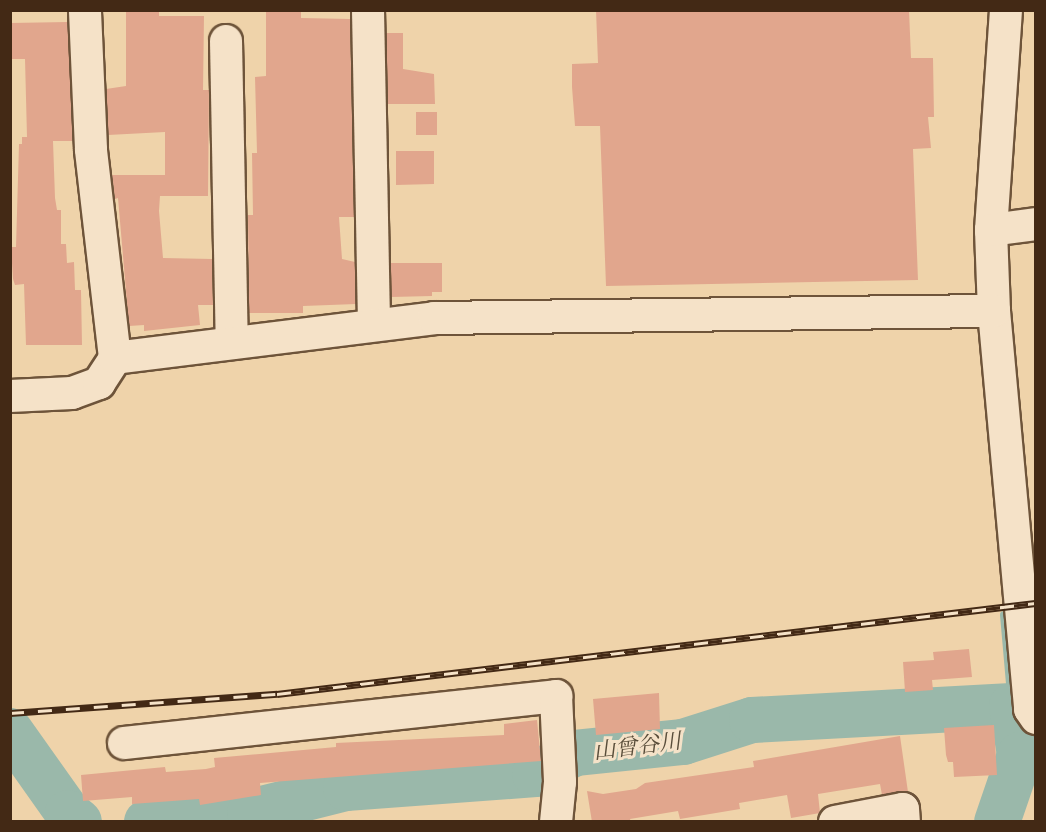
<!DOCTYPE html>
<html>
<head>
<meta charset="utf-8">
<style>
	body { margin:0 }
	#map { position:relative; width:1046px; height:832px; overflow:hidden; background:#efd3aa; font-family:"Gentium Book Plus","Noto Serif JP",serif }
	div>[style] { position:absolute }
	.stream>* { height:8px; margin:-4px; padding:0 4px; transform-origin:4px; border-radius:4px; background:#9ab8aa }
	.river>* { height:46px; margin:-23px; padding:0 23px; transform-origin:23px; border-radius:23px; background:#9ab8aa }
	.building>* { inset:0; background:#e1a68d }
	.roads { filter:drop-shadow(2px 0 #6e543a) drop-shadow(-2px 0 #6e543a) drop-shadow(0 2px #6e543a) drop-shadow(0 -2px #6e543a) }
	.minor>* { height:32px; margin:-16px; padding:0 16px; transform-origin:16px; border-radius:16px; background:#f5e2c8 }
	.rail>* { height:7px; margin-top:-3.5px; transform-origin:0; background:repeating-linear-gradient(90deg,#f5e2c8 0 14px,#432915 0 28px); box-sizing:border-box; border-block:2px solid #432915 }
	span { translate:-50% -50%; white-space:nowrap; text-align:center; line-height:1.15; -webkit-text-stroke:6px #f5e2c8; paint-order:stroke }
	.water-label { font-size:22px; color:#594d3a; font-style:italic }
	.frame { position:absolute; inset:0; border:12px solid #432915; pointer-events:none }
</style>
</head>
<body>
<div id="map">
	<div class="stream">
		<i style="left:1004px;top:615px;width:91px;rotate:85deg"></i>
	</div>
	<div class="river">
		<i style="left:10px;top:731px;width:100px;rotate:54.7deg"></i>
		<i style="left:68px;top:813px;width:14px;rotate:39deg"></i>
		<i style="left:147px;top:822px;width:103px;rotate:-5.5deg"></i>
		<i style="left:250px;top:812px;width:99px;rotate:-14deg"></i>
		<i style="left:346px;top:788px;width:190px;rotate:-4.2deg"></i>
		<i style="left:535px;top:774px;width:45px;rotate:-27.7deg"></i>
		<i style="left:575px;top:753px;width:109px;rotate:-5.8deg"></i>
		<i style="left:683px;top:742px;width:72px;rotate:-17.7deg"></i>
		<i style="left:752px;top:720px;width:260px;rotate:-3.1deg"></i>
		<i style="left:1012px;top:706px;width:50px;rotate:80.7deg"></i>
		<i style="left:1020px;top:755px;width:71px;rotate:108.9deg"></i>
	</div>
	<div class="building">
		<i style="clip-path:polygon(126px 10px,159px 10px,159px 16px,204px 16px,203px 90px,209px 90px,208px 196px,160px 196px,159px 211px,163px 258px,212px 259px,213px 305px,198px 305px,200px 325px,144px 331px,144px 325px,129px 326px,118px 198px,115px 199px,112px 175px,165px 175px,165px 132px,108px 135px,106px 89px,126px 86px)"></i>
		<i style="clip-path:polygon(266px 10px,301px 10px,301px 18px,350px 19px,354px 217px,339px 217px,342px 259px,355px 262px,356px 304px,303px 306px,303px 313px,249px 313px,248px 215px,253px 215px,252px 153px,257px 153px,255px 77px,266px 76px)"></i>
		<i style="clip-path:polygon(596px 10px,909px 10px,911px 58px,933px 58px,934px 117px,928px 117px,931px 148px,913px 149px,918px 280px,606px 286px,600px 126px,575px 126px,572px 87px,572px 64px,598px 63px)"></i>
		<i style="clip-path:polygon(68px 22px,73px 141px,53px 141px,55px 198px,57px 210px,61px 210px,61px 244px,66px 244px,67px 263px,74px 262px,75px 290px,81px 290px,82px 345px,26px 345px,24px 284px,15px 285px,13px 279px,11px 247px,16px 247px,19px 144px,22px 144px,22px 137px,27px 137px,25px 59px,10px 59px,10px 23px)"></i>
		<i style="clip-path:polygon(386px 33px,403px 33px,403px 69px,434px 74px,435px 104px,388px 104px)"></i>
		<i style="clip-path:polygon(416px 112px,437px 112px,437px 135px,416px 135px)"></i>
		<i style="clip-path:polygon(396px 151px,434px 151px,434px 184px,396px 185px)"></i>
		<i style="clip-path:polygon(391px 263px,442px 263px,442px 292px,432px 292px,432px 296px,391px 297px)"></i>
		<i style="clip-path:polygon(969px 649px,972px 677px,932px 680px,933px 690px,905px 692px,903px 662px,934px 660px,933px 652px)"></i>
		<i style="clip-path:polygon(659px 693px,660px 729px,596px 735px,593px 699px)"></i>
		<i style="clip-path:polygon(537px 720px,541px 761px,260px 783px,261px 795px,200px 805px,199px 799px,132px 804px,132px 797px,83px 801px,81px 775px,165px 767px,166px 772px,206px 769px,215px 767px,214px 758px,336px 747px,336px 743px,504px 735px,504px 724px)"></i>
		<i style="clip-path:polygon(994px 725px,997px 775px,954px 777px,953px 762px,948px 762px,946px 755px,944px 728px)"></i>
		<i style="clip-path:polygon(900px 736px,908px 792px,882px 795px,880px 784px,818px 794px,820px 813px,791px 818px,787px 795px,739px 803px,740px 809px,680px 819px,678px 811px,630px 819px,631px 822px,592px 822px,587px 791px,603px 794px,636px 789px,645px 783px,754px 767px,753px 761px)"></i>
	</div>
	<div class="roads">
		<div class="minor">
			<i style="left:368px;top:10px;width:315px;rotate:88.9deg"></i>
			<i style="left:1006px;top:10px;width:221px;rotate:93.9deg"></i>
			<i style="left:991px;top:230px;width:81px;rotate:87.9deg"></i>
			<i style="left:994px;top:311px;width:400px;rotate:84.8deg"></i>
			<i style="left:1030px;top:709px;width:11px;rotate:56deg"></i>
			<i style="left:226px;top:41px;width:302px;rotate:88.9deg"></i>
			<i style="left:991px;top:230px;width:45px;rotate:-7.6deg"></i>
			<i style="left:115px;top:358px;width:321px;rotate:-7.1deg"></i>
			<i style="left:434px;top:318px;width:560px;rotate:-0.72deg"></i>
			<i style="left:10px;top:396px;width:62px;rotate:-2.8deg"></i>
			<i style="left:72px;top:393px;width:29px;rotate:-20deg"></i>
			<i style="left:99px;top:383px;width:30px;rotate:-57deg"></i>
			<i style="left:115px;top:358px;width:210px;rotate:-96.6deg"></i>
			<i style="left:91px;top:149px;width:139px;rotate:-92.5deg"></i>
			<i style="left:124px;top:743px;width:435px;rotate:-6.2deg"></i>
			<i style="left:556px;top:696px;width:86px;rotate:87.3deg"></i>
			<i style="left:560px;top:782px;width:40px;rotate:95.7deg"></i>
			<i style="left:835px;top:822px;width:69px;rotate:-10.8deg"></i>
			<i style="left:903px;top:809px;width:13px;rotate:86deg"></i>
		</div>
	</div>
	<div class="rail">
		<i style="left:10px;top:713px;width:268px;rotate:-4.1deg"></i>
		<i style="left:277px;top:694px;width:764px;rotate:-6.84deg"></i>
	</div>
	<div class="water-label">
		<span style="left:637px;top:746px;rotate:-7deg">山曾谷川</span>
	</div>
	<div class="frame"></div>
</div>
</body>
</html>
